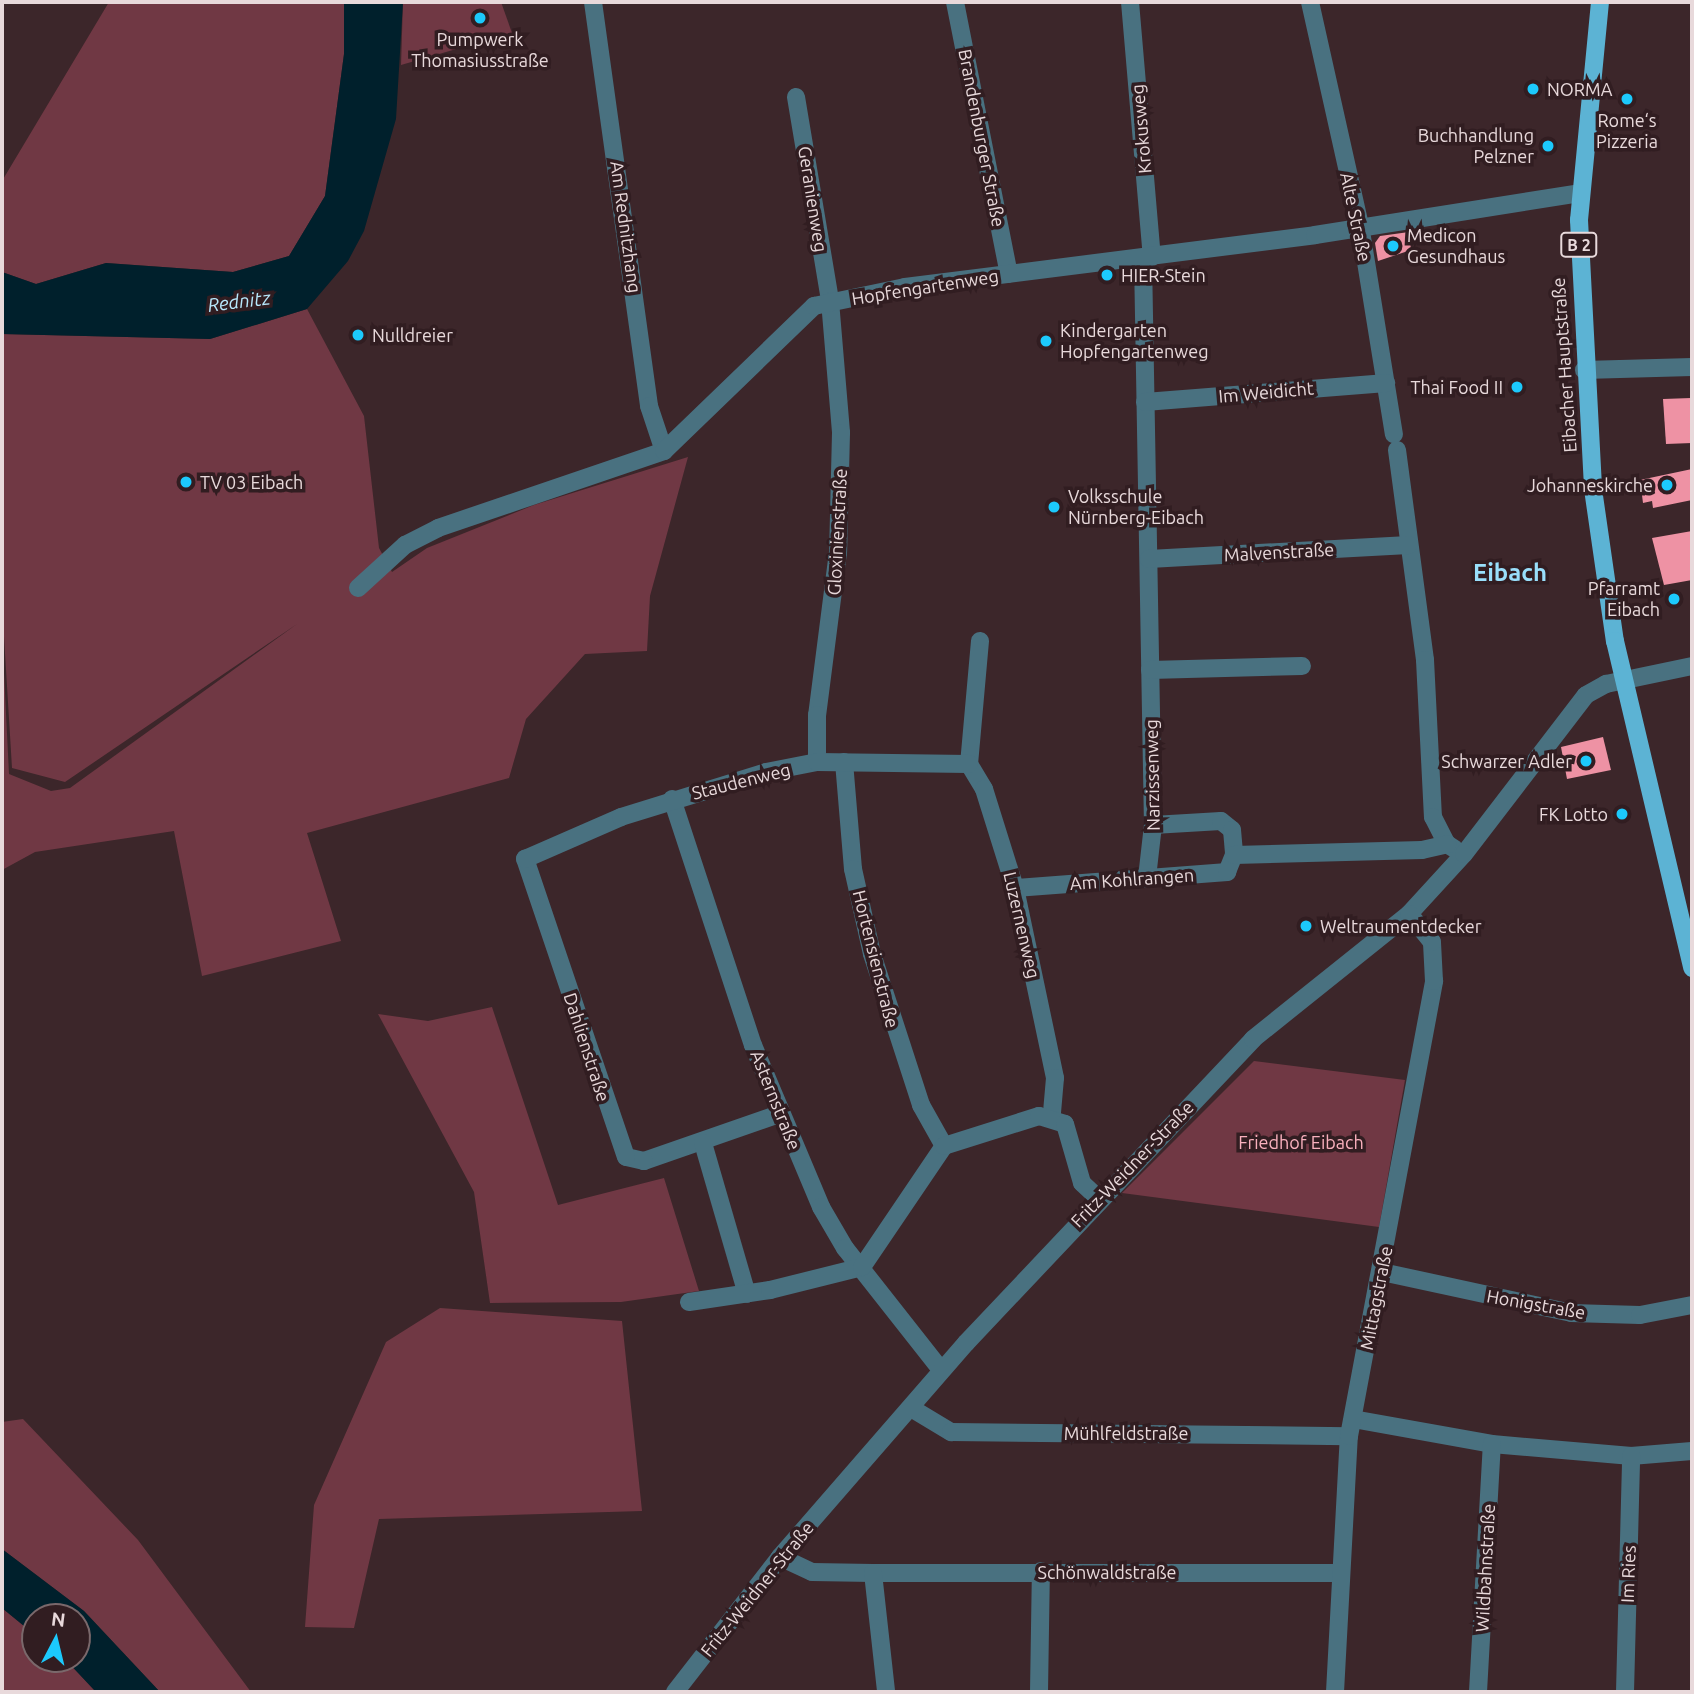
<!DOCTYPE html>
<html>
<head>
<meta charset="utf-8">
<style>
	body { margin:0 }
	#map { position:relative; width:1694px; height:1694px; overflow:hidden; background:#3c262a; font-family:Ubuntu,sans-serif }
	div>[style] { position:absolute }
	.green>* { inset:0; background:#703844 }
	.water>* { inset:0; background:#00202c }
	.building>* { inset:0; background:#ee92a4 }
	.minor>* { height:18px; margin:-9px; padding:0 9px; transform-origin:9px; border-radius:9px; background:#497180 }
	.major>* { height:18px; margin:-9px; padding:0 9px; transform-origin:9px; border-radius:9px; background:#5cb3d4 }
	.dots>* { width:19px; height:19px; translate:-50% -50%; box-sizing:border-box; border:4px solid #311d21; border-radius:50% }
	span { translate:-50% -50%; white-space:nowrap; text-align:center; line-height:1.15; -webkit-text-stroke:7px #311d21; paint-order:stroke }
	.shield-label span { padding:2px 5px; background:#311d21; border:2px solid; border-radius:5px; -webkit-text-stroke-width:0 }
	.shield-label { font-size:16px; color:#e8d9db; font-weight:700 }
	.poi-label { font-size:18px; color:#e8d9db }
	.left { translate:0 -50%; text-align:left }
	.right { translate:-100% -50%; text-align:right }
	.street-label { font-size:18px; color:#e8d9db }
	.park-label { font-size:18px; color:#f9b0bd }
	.water-label { font-size:19px; color:#b7e8fc; font-style:italic }
	.district-label { font-size:24px; color:#99dffb; font-weight:700 }
	.frame { position:absolute; inset:0; border:4px solid #e8d9db; pointer-events:none }
	.north { position:absolute; left:21px; top:1603px; width:70px; height:70px; box-sizing:border-box; background:#311d21; border:2px solid #7a686b; border-radius:50%; rotate:7deg; font-size:19px; font-weight:700; line-height:28px; text-align:center; color:#e8d9db }
	.north::after { content:''; display:block; margin:auto; width:24px; height:32px; background:#1cc9fc; clip-path:polygon(50% 0,100% 100%,50% 72%,0 100%) }
</style>
</head>
<body>
<div id="map">
	<div class="green">
		<i style="clip-path:polygon(109px 2px,344px 2px,344px 54px,325px 196px,289px 256px,233px 272px,106px 263px,36px 284px,2px 272px,2px 181px)"></i>
		<i style="clip-path:polygon(403px 2px,501px 2px,512px 33px,401px 65px)"></i>
		<i style="clip-path:polygon(307px 309px,364px 416px,379px 548px,392px 572px,427px 548px,534px 505px,688px 457px,650px 596px,647px 651px,585px 654px,526px 719px,509px 778px,307px 833px,341px 941px,202px 976px,174px 831px,35px 852px,2px 870px,2px 632px,9px 774px,51px 791px,70px 788px,297px 624px,65px 782px,12px 768px,2px 604px,2px 334px,210px 339px)"></i>
		<i style="clip-path:polygon(492px 1007px,558px 1205px,664px 1178px,699px 1291px,621px 1302px,490px 1303px,474px 1192px,378px 1014px,428px 1021px)"></i>
		<i style="clip-path:polygon(1254px 1061px,1405px 1080px,1379px 1227px,1122px 1193px)"></i>
		<i style="clip-path:polygon(440px 1308px,622px 1321px,642px 1511px,379px 1519px,354px 1628px,305px 1627px,314px 1505px,386px 1342px)"></i>
		<i style="clip-path:polygon(23px 1419px,138px 1540px,251px 1692px,160px 1692px,84px 1611px,2px 1549px,2px 1422px)"></i>
		<i style="clip-path:polygon(2px 1608px,35px 1635px,35px 1659px,65px 1659px,96px 1692px,2px 1692px)"></i>
	</div>
	<div class="water">
		<i style="clip-path:polygon(344px 2px,403px 2px,396px 119px,364px 231px,348px 261px,307px 309px,210px 339px,2px 334px,2px 272px,36px 284px,106px 263px,233px 272px,289px 256px,325px 196px,344px 54px)"></i>
		<i style="clip-path:polygon(2px 1549px,84px 1611px,160px 1692px,96px 1692px,65px 1659px,77px 1659px,77px 1617px,35px 1617px,35px 1635px,2px 1608px)"></i>
	</div>
	<div class="building">
		<i style="clip-path:polygon(1409px 232px,1411px 250px,1378px 261px,1375px 243px,1380px 236px)"></i>
		<i style="clip-path:polygon(1691px 398px,1692px 443px,1666px 444px,1663px 399px)"></i>
		<i style="clip-path:polygon(1692px 469px,1692px 500px,1653px 508px,1652px 501px,1643px 503px,1640px 480px)"></i>
		<i style="clip-path:polygon(1692px 531px,1692px 580px,1664px 585px,1652px 538px)"></i>
		<i style="clip-path:polygon(1603px 737px,1611px 770px,1567px 779px,1561px 747px)"></i>
	</div>
	<div class="minor">
		<i style="left:593px;top:2px;width:408px;rotate:82.1deg"></i>
		<i style="left:649px;top:406px;width:47px;rotate:71.6deg"></i>
		<i style="left:955px;top:2px;width:277px;rotate:78.8deg"></i>
		<i style="left:1130px;top:2px;width:256px;rotate:85.1deg"></i>
		<i style="left:1310px;top:2px;width:229px;rotate:77.4deg"></i>
		<i style="left:1360px;top:225px;width:212px;rotate:80.8deg"></i>
		<i style="left:796px;top:97px;width:207px;rotate:80.5deg"></i>
		<i style="left:830px;top:301px;width:132px;rotate:85.2deg"></i>
		<i style="left:841px;top:433px;width:119px;rotate:91.4deg"></i>
		<i style="left:838px;top:552px;width:164px;rotate:97.3deg"></i>
		<i style="left:817px;top:715px;width:47px;rotate:90deg"></i>
		<i style="left:1143px;top:259px;width:566px;rotate:88.99deg"></i>
		<i style="left:1153px;top:825px;width:53px;rotate:96.5deg"></i>
		<i style="left:1584px;top:370px;width:108px;rotate:-1.6deg"></i>
		<i style="left:1145px;top:402px;width:242px;rotate:-4.5deg"></i>
		<i style="left:1397px;top:450px;width:212px;rotate:82.4deg"></i>
		<i style="left:1425px;top:660px;width:157px;rotate:87.1deg"></i>
		<i style="left:1433px;top:817px;width:30px;rotate:63deg"></i>
		<i style="left:1447px;top:844px;width:9px;rotate:32deg"></i>
		<i style="left:1149px;top:559px;width:260px;rotate:-3.1deg"></i>
		<i style="left:358px;top:588px;width:64px;rotate:-42.5deg"></i>
		<i style="left:405px;top:545px;width:37px;rotate:-27deg"></i>
		<i style="left:438px;top:528px;width:239px;rotate:-18.8deg"></i>
		<i style="left:664px;top:451px;width:209px;rotate:-44deg"></i>
		<i style="left:814px;top:306px;width:93px;rotate:-11.8deg"></i>
		<i style="left:905px;top:287px;width:413px;rotate:-7.2deg"></i>
		<i style="left:1315px;top:235px;width:268px;rotate:-9deg"></i>
		<i style="left:980px;top:641px;width:123px;rotate:95.1deg"></i>
		<i style="left:969px;top:764px;width:29px;rotate:59deg"></i>
		<i style="left:984px;top:789px;width:104px;rotate:72.6deg"></i>
		<i style="left:1015px;top:888px;width:194px;rotate:78.1deg"></i>
		<i style="left:1055px;top:1078px;width:38px;rotate:95deg"></i>
		<i style="left:1150px;top:670px;width:152px;rotate:-1.5deg"></i>
		<i style="left:844px;top:762px;width:107px;rotate:85.2deg"></i>
		<i style="left:853px;top:869px;width:87px;rotate:77.4deg"></i>
		<i style="left:872px;top:954px;width:159px;rotate:72deg"></i>
		<i style="left:921px;top:1105px;width:47px;rotate:60.7deg"></i>
		<i style="left:672px;top:799px;width:259px;rotate:71.8deg"></i>
		<i style="left:753px;top:1045px;width:176px;rotate:67.2deg"></i>
		<i style="left:821px;top:1207px;width:48px;rotate:59.7deg"></i>
		<i style="left:845px;top:1248px;width:155px;rotate:51.8deg"></i>
		<i style="left:1153px;top:825px;width:68px;rotate:-3.4deg"></i>
		<i style="left:1221px;top:821px;width:14px;rotate:39deg"></i>
		<i style="left:1232px;top:830px;width:25px;rotate:85deg"></i>
		<i style="left:1015px;top:888px;width:213px;rotate:-4.3deg"></i>
		<i style="left:1227px;top:872px;width:18px;rotate:-68deg"></i>
		<i style="left:1234px;top:855px;width:188px;rotate:-1.5deg"></i>
		<i style="left:1422px;top:850px;width:26px;rotate:-13deg"></i>
		<i style="left:779px;top:1114px;width:143px;rotate:160.8deg"></i>
		<i style="left:644px;top:1161px;width:18px;rotate:-167deg"></i>
		<i style="left:626px;top:1157px;width:315px;rotate:-108.7deg"></i>
		<i style="left:525px;top:859px;width:105px;rotate:-23.6deg"></i>
		<i style="left:621px;top:817px;width:152px;rotate:-17.2deg"></i>
		<i style="left:766px;top:772px;width:52px;rotate:-11.1deg"></i>
		<i style="left:817px;top:762px;width:152px;rotate:0.8deg"></i>
		<i style="left:703px;top:1143px;width:157px;rotate:73.8deg"></i>
		<i style="left:1382px;top:1272px;width:193px;rotate:12.2deg"></i>
		<i style="left:1571px;top:1313px;width:69px;rotate:1.7deg"></i>
		<i style="left:1640px;top:1315px;width:53px;rotate:-10.9deg"></i>
		<i style="left:689px;top:1302px;width:82px;rotate:-8.4deg"></i>
		<i style="left:770px;top:1290px;width:95px;rotate:-14deg"></i>
		<i style="left:862px;top:1267px;width:146px;rotate:-55.9deg"></i>
		<i style="left:944px;top:1146px;width:100px;rotate:-17.5deg"></i>
		<i style="left:1039px;top:1116px;width:27px;rotate:17deg"></i>
		<i style="left:1065px;top:1124px;width:61px;rotate:73.9deg"></i>
		<i style="left:1082px;top:1183px;width:22px;rotate:43deg"></i>
		<i style="left:911px;top:1408px;width:47px;rotate:31deg"></i>
		<i style="left:951px;top:1432px;width:398px;rotate:0.6deg"></i>
		<i style="left:1353px;top:1419px;width:141px;rotate:10.2deg"></i>
		<i style="left:1492px;top:1444px;width:140px;rotate:4.9deg"></i>
		<i style="left:1631px;top:1456px;width:61px;rotate:-4.7deg"></i>
		<i style="left:780px;top:1557px;width:35px;rotate:25deg"></i>
		<i style="left:812px;top:1572px;width:61px;rotate:0.9deg"></i>
		<i style="left:873px;top:1573px;width:468px"></i>
		<i style="left:873px;top:1573px;width:118px;rotate:83.7deg"></i>
		<i style="left:675px;top:1692px;width:171px;rotate:-52.1deg"></i>
		<i style="left:780px;top:1557px;width:284px;rotate:-49deg"></i>
		<i style="left:966px;top:1343px;width:418px;rotate:-46.6deg"></i>
		<i style="left:1253px;top:1039px;width:200px;rotate:-38.7deg"></i>
		<i style="left:1409px;top:914px;width:81px;rotate:-47.5deg"></i>
		<i style="left:1464px;top:854px;width:200px;rotate:-52.5deg"></i>
		<i style="left:1586px;top:695px;width:23px;rotate:-29deg"></i>
		<i style="left:1606px;top:684px;width:88px;rotate:-11.8deg"></i>
		<i style="left:1039px;top:1692px;width:121px;rotate:-89.1deg"></i>
		<i style="left:1335px;top:1692px;width:256px;rotate:-86.9deg"></i>
		<i style="left:1349px;top:1436px;width:463px;rotate:-79.4deg"></i>
		<i style="left:1434px;top:981px;width:39px;rotate:-93deg"></i>
		<i style="left:1432px;top:942px;width:36px;rotate:-129deg"></i>
		<i style="left:1478px;top:1692px;width:248px;rotate:-86.8deg"></i>
		<i style="left:1625px;top:1692px;width:236px;rotate:-88.5deg"></i>
	</div>
	<div class="major">
		<i style="left:1600px;top:2px;width:219px;rotate:95.5deg"></i>
		<i style="left:1579px;top:220px;width:269px;rotate:87deg"></i>
		<i style="left:1593px;top:489px;width:154px;rotate:81.8deg"></i>
		<i style="left:1615px;top:641px;width:336px;rotate:76.7deg"></i>
	</div>
	<div class="dots">
		<i style="left:480px;top:18px;background:#1cc9fc"></i>
		<i style="left:1533px;top:89px;background:#1cc9fc"></i>
		<i style="left:1627px;top:99px;background:#1cc9fc"></i>
		<i style="left:1548px;top:146px;background:#1cc9fc"></i>
		<i style="left:1393px;top:246px;background:#1cc9fc"></i>
		<i style="left:1107px;top:275px;background:#1cc9fc"></i>
		<i style="left:358px;top:335px;background:#1cc9fc"></i>
		<i style="left:1046px;top:341px;background:#1cc9fc"></i>
		<i style="left:1517px;top:387px;background:#1cc9fc"></i>
		<i style="left:186px;top:482px;background:#1cc9fc"></i>
		<i style="left:1667px;top:485px;background:#1cc9fc"></i>
		<i style="left:1054px;top:507px;background:#1cc9fc"></i>
		<i style="left:1674px;top:599px;background:#1cc9fc"></i>
		<i style="left:1586px;top:761px;background:#1cc9fc"></i>
		<i style="left:1622px;top:814px;background:#1cc9fc"></i>
		<i style="left:1306px;top:926px;background:#1cc9fc"></i>
	</div>
	<div class="shield-label">
		<span style="left:1579px;top:245px">B 2</span>
	</div>
	<div class="poi-label">
		<span style="left:480px;top:50px">Pumpwerk<br>Thomasiusstraße</span>
		<span class="left" style="left:1547px;top:89px">NORMA</span>
		<span style="left:1627px;top:131px">Rome‘s<br>Pizzeria</span>
		<span class="right" style="left:1534px;top:146px">Buchhandlung<br>Pelzner</span>
		<span class="left" style="left:1407px;top:246px">Medicon<br>Gesundhaus</span>
		<span class="left" style="left:1121px;top:275px">HIER-Stein</span>
		<span class="left" style="left:1060px;top:341px">Kindergarten<br>Hopfengartenweg</span>
		<span class="left" style="left:372px;top:335px">Nulldreier</span>
		<span class="right" style="left:1503px;top:387px">Thai Food II</span>
		<span class="left" style="left:200px;top:482px">TV 03 Eibach</span>
		<span class="right" style="left:1653px;top:485px">Johanneskirche</span>
		<span class="left" style="left:1068px;top:507px">Volksschule<br>Nürnberg-Eibach</span>
		<span class="right" style="left:1660px;top:599px">Pfarramt<br>Eibach</span>
		<span class="right" style="left:1572px;top:761px">Schwarzer Adler</span>
		<span class="right" style="left:1608px;top:814px">FK Lotto</span>
		<span class="left" style="left:1320px;top:926px">Weltraumentdecker</span>
	</div>
	<div class="street-label">
		<span style="left:1141px;top:129px;rotate:-95deg">Krokusweg</span>
		<span style="left:982px;top:138px;rotate:79deg">Brandenburger Straße</span>
		<span style="left:813px;top:199px;rotate:81deg">Geranienweg</span>
		<span style="left:1356px;top:217px;rotate:78deg">Alte Straße</span>
		<span style="left:626px;top:227px;rotate:82deg">Am Rednitzhang</span>
		<span style="left:925px;top:287px;rotate:-9deg">Hopfengartenweg</span>
		<span style="left:1564px;top:365px;rotate:-94deg">Eibacher Hauptstraße</span>
		<span style="left:1266px;top:392px;rotate:-5deg">Im Weidicht</span>
		<span style="left:837px;top:532px;rotate:-87deg">Gloxinienstraße</span>
		<span style="left:1279px;top:552px;rotate:-3deg">Malvenstraße</span>
		<span style="left:1152px;top:775px;rotate:-91deg">Narzissenweg</span>
		<span style="left:741px;top:781px;rotate:-14deg">Staudenweg</span>
		<span style="left:1132px;top:879px;rotate:-4deg">Am Kohlrangen</span>
		<span style="left:1022px;top:925px;rotate:77deg">Luzernenweg</span>
		<span style="left:876px;top:959px;rotate:76deg">Hortensienstraße</span>
		<span style="left:587px;top:1047px;rotate:72deg">Dahlienstraße</span>
		<span style="left:776px;top:1100px;rotate:68deg">Asternstraße</span>
		<span style="left:1132px;top:1164px;rotate:-46deg">Fritz-Weidner-Straße</span>
		<span style="left:1376px;top:1298px;rotate:-79deg">Mittagstraße</span>
		<span style="left:1536px;top:1304px;rotate:10deg">Honigstraße</span>
		<span style="left:1126px;top:1433px">Mühlfeldstraße</span>
		<span style="left:1485px;top:1568px;rotate:-87deg">Wildbahnstraße</span>
		<span style="left:1107px;top:1572px">Schönwaldstraße</span>
		<span style="left:1628px;top:1574px;rotate:-88deg">Im Ries</span>
		<span style="left:757px;top:1589px;rotate:-51deg">Fritz-Weidner-Straße</span>
	</div>
	<div class="park-label">
		<span style="left:1301px;top:1142px">Friedhof Eibach</span>
	</div>
	<div class="water-label">
		<span style="left:239px;top:302px;rotate:-7deg">Rednitz</span>
	</div>
	<div class="district-label">
		<span style="left:1510px;top:573px">Eibach</span>
	</div>
	<div class="frame"></div>
	<div class="north">N</div>
</div>
</body>
</html>
